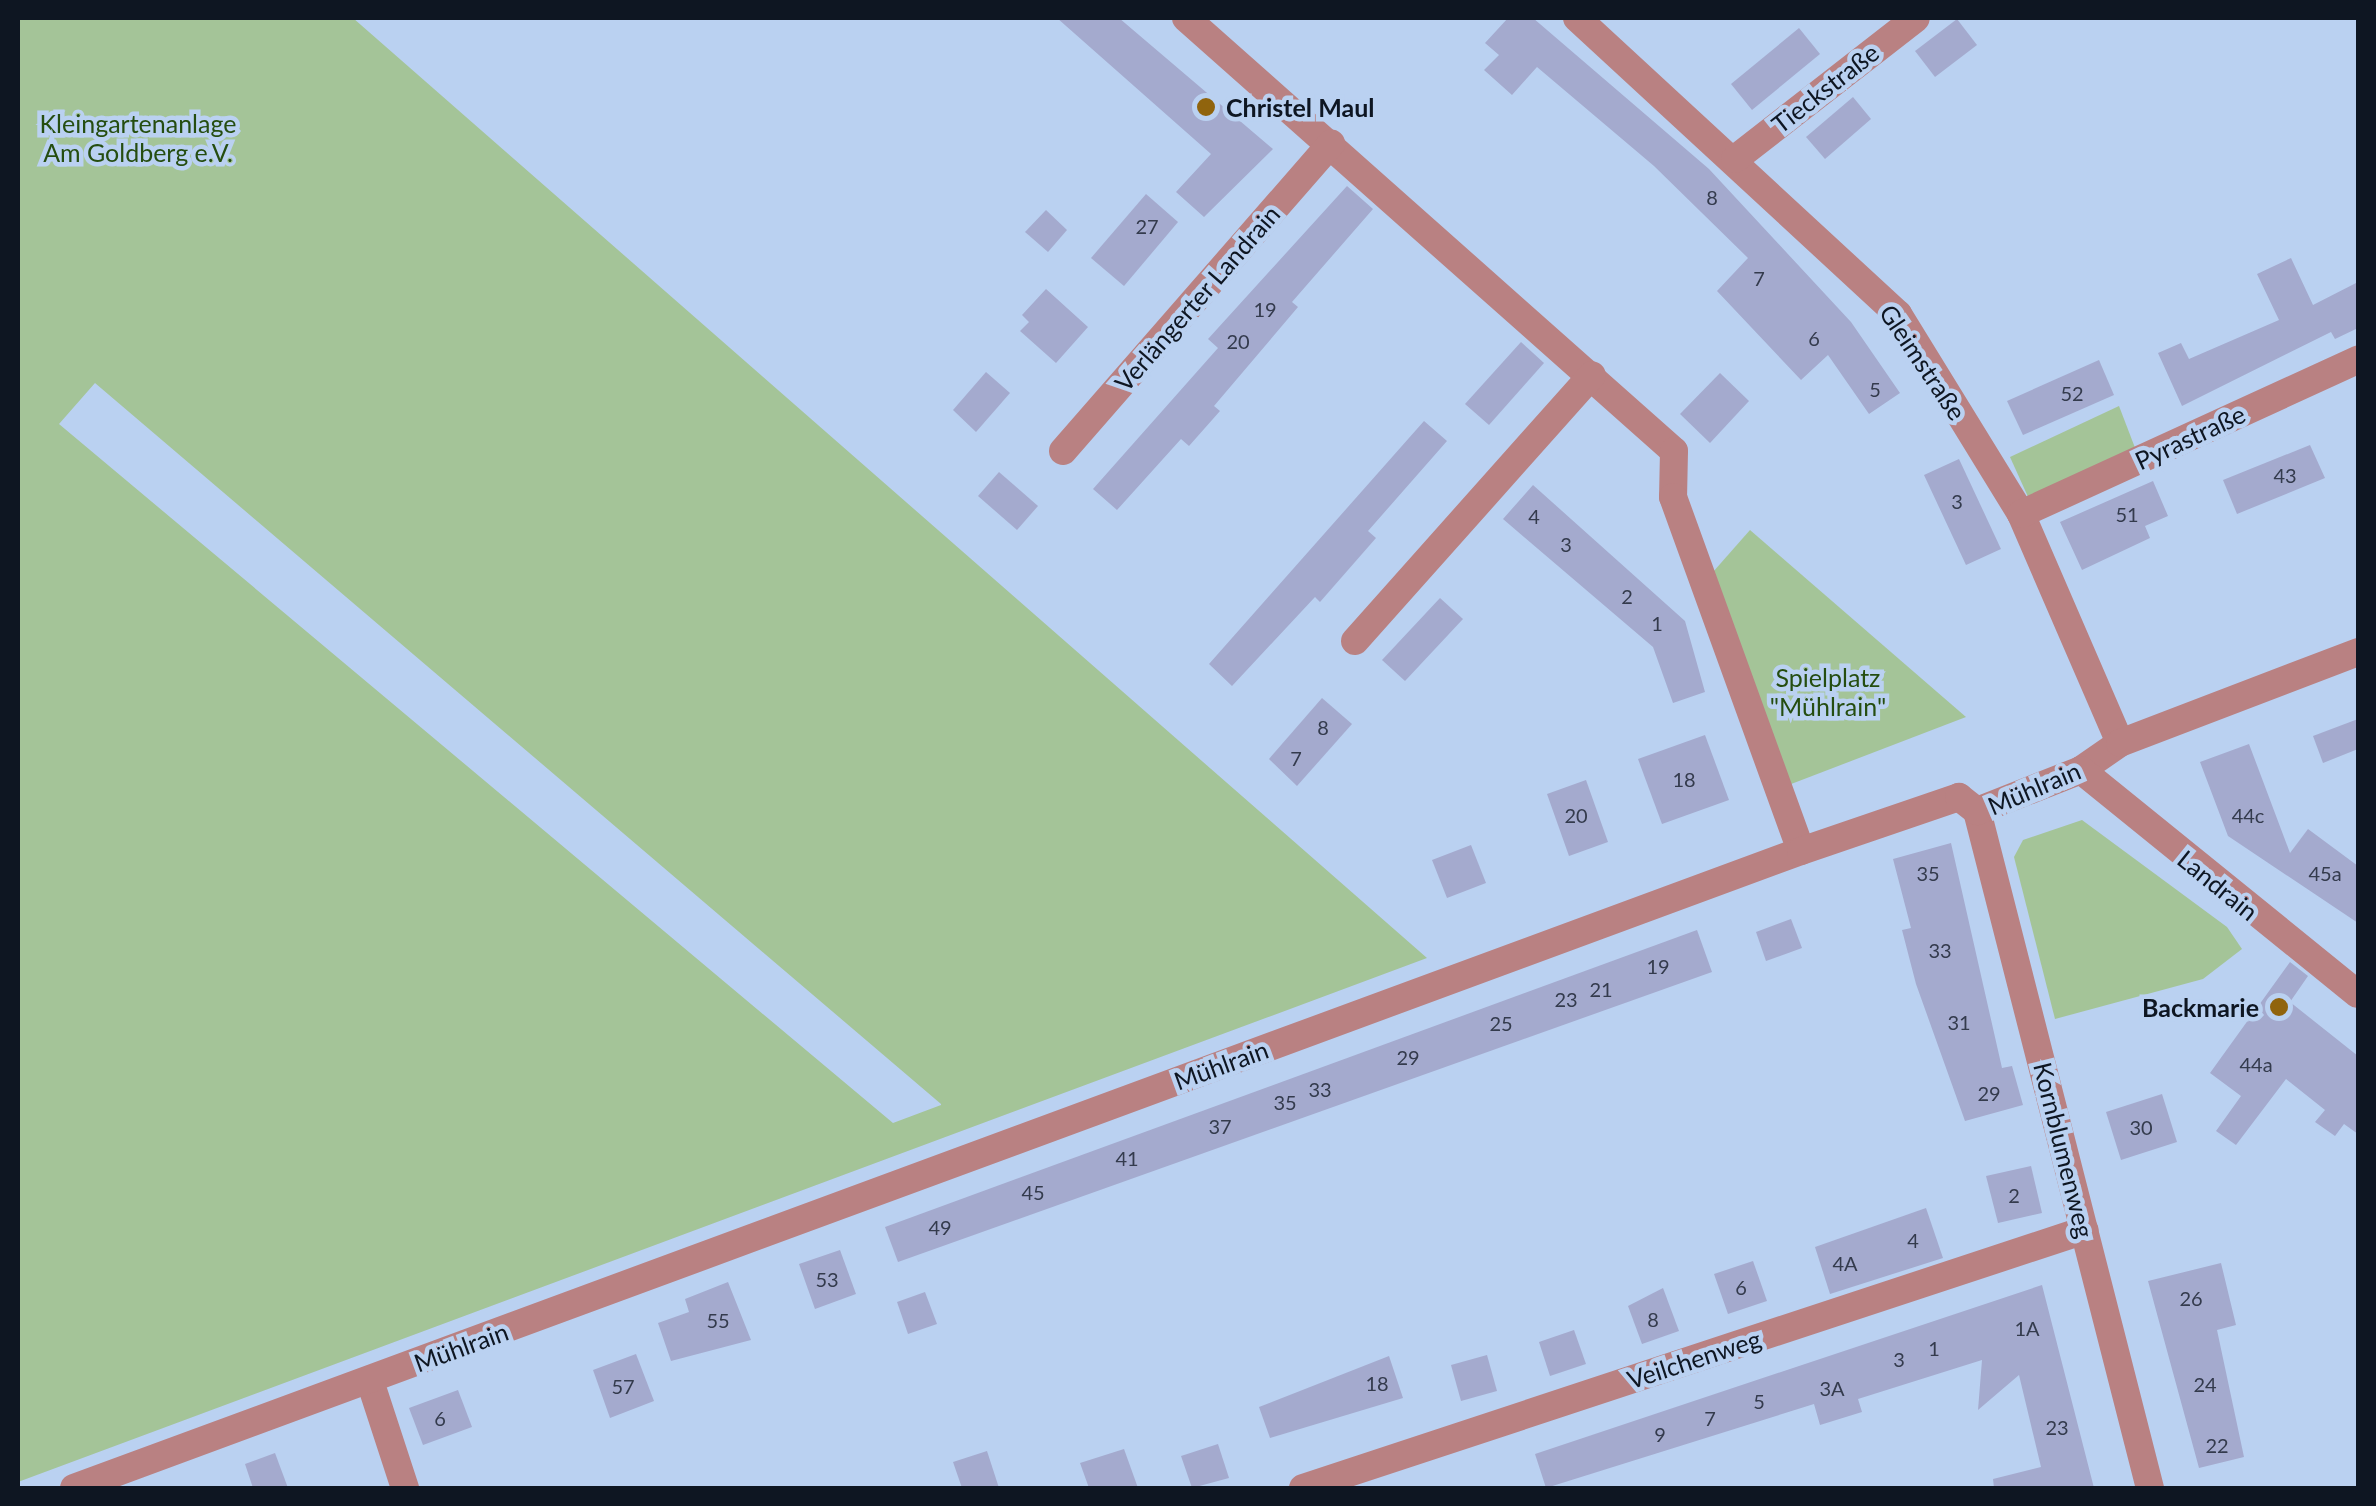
<!DOCTYPE html>
<html>
<head>
<meta charset="utf-8">
<style>
	body { margin:0 }
	#map { position:relative; width:2376px; height:1506px; overflow:hidden; background:#bad1f1; font-family:Lato,sans-serif }
	div>[style] { position:absolute }
	.green>* { inset:0; background:#a4c498 }
	.building>* { inset:0; background:#a4aace }
	.minor>* { height:28px; margin:-14px; padding:0 14px; transform-origin:14px; border-radius:14px; background:#b98182 }
	.tertiary>* { height:28px; margin:-14px; padding:0 14px; transform-origin:14px; border-radius:14px; background:#b98182 }
	.dots>* { width:28px; height:28px; translate:-50% -50%; box-sizing:border-box; border:5px solid #bad1f1; border-radius:50% }
	span { translate:-50% -50%; white-space:nowrap; text-align:center; line-height:1.15; -webkit-text-stroke:9px #bad1f1; paint-order:stroke }
	.number-label { font-size:20px; color:#343b4d }
	.number-label span { -webkit-text-stroke-width:0 }
	.street-label { font-size:25px; color:#0e1622 }
	.poi-label { font-size:25px; color:#0e1622; font-weight:700 }
	.left { translate:0 -50%; text-align:left }
	.right { translate:-100% -50%; text-align:right }
	.park-label { font-size:25px; color:#254d10 }
	.frame { position:absolute; inset:0; border:20px solid #0e1622; pointer-events:none }
</style>
</head>
<body>
<div id="map">
	<div class="green">
		<i style="clip-path:polygon(evenodd,18px 18px,353px 18px,1427px 958px,18px 1482px,18px 18px,95px 383px,941px 1104px,941px 1105px,893px 1123px,59px 424px,95px 383px)"></i>
		<i style="clip-path:polygon(2119px 406px,2137px 453px,2029px 499px,2010px 457px)"></i>
		<i style="clip-path:polygon(1750px 530px,1966px 717px,1786px 786px,1713px 572px)"></i>
		<i style="clip-path:polygon(2082px 820px,2227px 927px,2242px 949px,2203px 979px,2055px 1019px,2014px 857px,2023px 840px)"></i>
	</div>
	<div class="building">
		<i style="clip-path:polygon(1057px 18px,1119px 18px,1273px 149px,1204px 217px,1176px 192px,1211px 154px)"></i>
		<i style="clip-path:polygon(1508px 18px,1533px 18px,1709px 169px,1851px 322px,1900px 393px,1869px 414px,1828px 355px,1801px 380px,1717px 291px,1748px 258px,1654px 166px,1537px 67px,1512px 95px,1484px 70px,1499px 55px,1485px 43px)"></i>
		<i style="clip-path:polygon(1957px 19px,1977px 45px,1935px 77px,1915px 51px)"></i>
		<i style="clip-path:polygon(1799px 28px,1820px 54px,1752px 110px,1731px 84px)"></i>
		<i style="clip-path:polygon(1853px 97px,1871px 119px,1825px 159px,1806px 137px)"></i>
		<i style="clip-path:polygon(1347px 186px,1373px 209px,1292px 302px,1298px 307px,1214px 406px,1220px 411px,1189px 446px,1181px 439px,1117px 510px,1093px 489px,1218px 348px,1208px 339px)"></i>
		<i style="clip-path:polygon(1146px 194px,1178px 222px,1124px 286px,1091px 258px)"></i>
		<i style="clip-path:polygon(1046px 210px,1067px 230px,1048px 252px,1025px 232px)"></i>
		<i style="clip-path:polygon(2291px 258px,2313px 305px,2358px 282px,2358px 328px,2335px 339px,2331px 332px,2182px 406px,2158px 353px,2181px 343px,2189px 359px,2279px 320px,2257px 274px)"></i>
		<i style="clip-path:polygon(1046px 289px,1088px 327px,1056px 363px,1020px 331px,1029px 322px,1022px 315px)"></i>
		<i style="clip-path:polygon(1521px 342px,1544px 363px,1489px 425px,1465px 404px)"></i>
		<i style="clip-path:polygon(2099px 360px,2114px 395px,2023px 435px,2007px 401px)"></i>
		<i style="clip-path:polygon(986px 372px,1010px 393px,976px 432px,953px 410px)"></i>
		<i style="clip-path:polygon(1720px 373px,1749px 401px,1710px 443px,1680px 414px)"></i>
		<i style="clip-path:polygon(1424px 421px,1447px 441px,1368px 531px,1376px 538px,1320px 602px,1315px 597px,1232px 686px,1209px 664px)"></i>
		<i style="clip-path:polygon(2310px 445px,2325px 478px,2237px 514px,2223px 480px)"></i>
		<i style="clip-path:polygon(1959px 459px,2001px 549px,1966px 565px,1924px 475px)"></i>
		<i style="clip-path:polygon(999px 472px,1038px 506px,1017px 530px,978px 496px)"></i>
		<i style="clip-path:polygon(2153px 481px,2168px 516px,2145px 526px,2150px 538px,2082px 570px,2060px 522px)"></i>
		<i style="clip-path:polygon(1533px 485px,1685px 621px,1705px 692px,1673px 703px,1653px 647px,1503px 519px)"></i>
		<i style="clip-path:polygon(1440px 598px,1463px 619px,1405px 681px,1382px 660px)"></i>
		<i style="clip-path:polygon(1322px 698px,1352px 724px,1297px 786px,1269px 759px)"></i>
		<i style="clip-path:polygon(2358px 719px,2358px 749px,2323px 763px,2313px 736px)"></i>
		<i style="clip-path:polygon(1705px 735px,1729px 800px,1662px 824px,1638px 759px)"></i>
		<i style="clip-path:polygon(2249px 744px,2290px 853px,2308px 829px,2358px 866px,2358px 923px,2228px 836px,2200px 762px)"></i>
		<i style="clip-path:polygon(1586px 780px,1608px 842px,1569px 856px,1547px 794px)"></i>
		<i style="clip-path:polygon(1951px 843px,2002px 1068px,2012px 1066px,2023px 1105px,1965px 1121px,1916px 984px,1902px 930px,1911px 928px,1893px 859px)"></i>
		<i style="clip-path:polygon(1471px 845px,1486px 883px,1447px 898px,1432px 860px)"></i>
		<i style="clip-path:polygon(1791px 919px,1802px 948px,1766px 961px,1756px 932px)"></i>
		<i style="clip-path:polygon(1697px 930px,1712px 972px,898px 1262px,885px 1227px)"></i>
		<i style="clip-path:polygon(2290px 962px,2308px 976px,2290px 1002px,2358px 1056px,2358px 1134px,2344px 1124px,2335px 1136px,2315px 1122px,2325px 1110px,2286px 1079px,2236px 1145px,2216px 1131px,2241px 1096px,2210px 1073px)"></i>
		<i style="clip-path:polygon(2162px 1094px,2177px 1142px,2121px 1160px,2106px 1112px)"></i>
		<i style="clip-path:polygon(2031px 1166px,2042px 1213px,1998px 1223px,1986px 1176px)"></i>
		<i style="clip-path:polygon(1926px 1208px,1943px 1258px,1830px 1294px,1815px 1247px)"></i>
		<i style="clip-path:polygon(840px 1250px,856px 1294px,815px 1309px,799px 1264px)"></i>
		<i style="clip-path:polygon(1753px 1261px,1767px 1301px,1728px 1314px,1714px 1274px)"></i>
		<i style="clip-path:polygon(2221px 1263px,2236px 1325px,2217px 1330px,2244px 1457px,2199px 1468px,2148px 1281px)"></i>
		<i style="clip-path:polygon(728px 1282px,751px 1340px,671px 1361px,658px 1323px,689px 1312px,685px 1299px)"></i>
		<i style="clip-path:polygon(2042px 1285px,2094px 1488px,1994px 1488px,1993px 1479px,2041px 1467px,2019px 1375px,1978px 1410px,1982px 1360px,1858px 1399px,1862px 1412px,1820px 1425px,1814px 1404px,1546px 1488px,1535px 1454px)"></i>
		<i style="clip-path:polygon(1663px 1288px,1679px 1331px,1642px 1344px,1628px 1306px)"></i>
		<i style="clip-path:polygon(925px 1292px,937px 1324px,908px 1334px,897px 1302px)"></i>
		<i style="clip-path:polygon(1574px 1330px,1586px 1364px,1550px 1376px,1539px 1342px)"></i>
		<i style="clip-path:polygon(636px 1354px,654px 1401px,610px 1418px,593px 1370px)"></i>
		<i style="clip-path:polygon(1487px 1355px,1497px 1391px,1461px 1401px,1451px 1365px)"></i>
		<i style="clip-path:polygon(1389px 1356px,1403px 1398px,1270px 1438px,1259px 1407px)"></i>
		<i style="clip-path:polygon(458px 1390px,472px 1427px,423px 1445px,409px 1408px)"></i>
		<i style="clip-path:polygon(1218px 1444px,1229px 1478px,1192px 1488px,1181px 1456px)"></i>
		<i style="clip-path:polygon(1124px 1449px,1138px 1488px,1089px 1488px,1080px 1463px)"></i>
		<i style="clip-path:polygon(987px 1451px,999px 1488px,962px 1488px,953px 1462px)"></i>
		<i style="clip-path:polygon(275px 1453px,288px 1488px,253px 1488px,245px 1464px)"></i>
	</div>
	<div class="minor">
		<i style="left:1186px;top:18px;width:652px;rotate:41.58deg"></i>
		<i style="left:1674px;top:451px;width:46px;rotate:91.2deg"></i>
		<i style="left:1673px;top:497px;width:376px;rotate:70.1deg"></i>
		<i style="left:1577px;top:18px;width:437px;rotate:42.7deg"></i>
		<i style="left:1898px;top:314px;width:235px;rotate:58.4deg"></i>
		<i style="left:2021px;top:514px;width:249px;rotate:66.6deg"></i>
		<i style="left:1735px;top:159px;width:229px;rotate:-37.9deg"></i>
		<i style="left:1063px;top:451px;width:408px;rotate:-48.9deg"></i>
		<i style="left:2021px;top:514px;width:371px;rotate:-24.6deg"></i>
		<i style="left:1355px;top:641px;width:356px;rotate:-48.3deg"></i>
		<i style="left:1977px;top:811px;width:699px;rotate:75.67deg"></i>
		<i style="left:1977px;top:811px;width:112px;rotate:-21.5deg"></i>
		<i style="left:2081px;top:770px;width:47px;rotate:-34.7deg"></i>
		<i style="left:2120px;top:743px;width:255px;rotate:-20.9deg"></i>
		<i style="left:370px;top:1381px;width:113px;rotate:71.9deg"></i>
		<i style="left:74px;top:1488px;width:1841px;rotate:-20.25deg"></i>
		<i style="left:1801px;top:851px;width:167px;rotate:-18.9deg"></i>
		<i style="left:1959px;top:797px;width:23px;rotate:38deg"></i>
		<i style="left:1303px;top:1488px;width:823px;rotate:-18.26deg"></i>
	</div>
	<div class="tertiary">
		<i style="left:2081px;top:770px;width:356px;rotate:39deg"></i>
	</div>
	<div class="dots">
		<i style="left:1206px;top:107px;background:#90640d"></i>
		<i style="left:2279px;top:1007px;background:#90640d"></i>
	</div>
	<div class="number-label">
		<span style="left:1712px;top:197px">8</span>
		<span style="left:1147px;top:226px">27</span>
		<span style="left:1759px;top:278px">7</span>
		<span style="left:1265px;top:309px">19</span>
		<span style="left:1814px;top:338px">6</span>
		<span style="left:1238px;top:341px">20</span>
		<span style="left:1875px;top:389px">5</span>
		<span style="left:2072px;top:393px">52</span>
		<span style="left:2285px;top:475px">43</span>
		<span style="left:1957px;top:501px">3</span>
		<span style="left:2127px;top:514px">51</span>
		<span style="left:1534px;top:516px">4</span>
		<span style="left:1566px;top:544px">3</span>
		<span style="left:1627px;top:596px">2</span>
		<span style="left:1657px;top:623px">1</span>
		<span style="left:1323px;top:727px">8</span>
		<span style="left:1296px;top:758px">7</span>
		<span style="left:1684px;top:779px">18</span>
		<span style="left:1576px;top:815px">20</span>
		<span style="left:2248px;top:815px">44c</span>
		<span style="left:1928px;top:873px">35</span>
		<span style="left:2325px;top:873px">45a</span>
		<span style="left:1940px;top:950px">33</span>
		<span style="left:1658px;top:966px">19</span>
		<span style="left:1601px;top:989px">21</span>
		<span style="left:1566px;top:999px">23</span>
		<span style="left:1959px;top:1022px">31</span>
		<span style="left:1501px;top:1023px">25</span>
		<span style="left:1408px;top:1057px">29</span>
		<span style="left:2256px;top:1064px">44a</span>
		<span style="left:1320px;top:1089px">33</span>
		<span style="left:1989px;top:1093px">29</span>
		<span style="left:1285px;top:1102px">35</span>
		<span style="left:1220px;top:1126px">37</span>
		<span style="left:2141px;top:1127px">30</span>
		<span style="left:1127px;top:1158px">41</span>
		<span style="left:1033px;top:1192px">45</span>
		<span style="left:2014px;top:1195px">2</span>
		<span style="left:940px;top:1227px">49</span>
		<span style="left:1913px;top:1240px">4</span>
		<span style="left:1845px;top:1263px">4A</span>
		<span style="left:827px;top:1279px">53</span>
		<span style="left:1741px;top:1287px">6</span>
		<span style="left:2191px;top:1298px">26</span>
		<span style="left:1653px;top:1319px">8</span>
		<span style="left:718px;top:1320px">55</span>
		<span style="left:2027px;top:1328px">1A</span>
		<span style="left:1934px;top:1348px">1</span>
		<span style="left:1899px;top:1359px">3</span>
		<span style="left:1377px;top:1383px">18</span>
		<span style="left:2205px;top:1384px">24</span>
		<span style="left:623px;top:1386px">57</span>
		<span style="left:1832px;top:1388px">3A</span>
		<span style="left:1759px;top:1401px">5</span>
		<span style="left:440px;top:1418px">6</span>
		<span style="left:1710px;top:1418px">7</span>
		<span style="left:2057px;top:1427px">23</span>
		<span style="left:1660px;top:1434px">9</span>
		<span style="left:2217px;top:1445px">22</span>
	</div>
	<div class="street-label">
		<span style="left:1825px;top:88px;rotate:-38deg">Tieckstraße</span>
		<span style="left:1197px;top:298px;rotate:-49deg">Verlängerter Landrain</span>
		<span style="left:1923px;top:362px;rotate:56deg">Gleimstraße</span>
		<span style="left:2190px;top:437px;rotate:-25deg">Pyrastraße</span>
		<span style="left:2034px;top:788px;rotate:-23deg">Mühlrain</span>
		<span style="left:2218px;top:885px;rotate:39deg">Landrain</span>
		<span style="left:1221px;top:1065px;rotate:-20deg">Mühlrain</span>
		<span style="left:2064px;top:1150px;rotate:76deg">Kornblumenweg</span>
		<span style="left:461px;top:1347px;rotate:-20deg">Mühlrain</span>
		<span style="left:1694px;top:1359px;rotate:-18deg">Veilchenweg</span>
	</div>
	<div class="poi-label">
		<span class="left" style="left:1226px;top:107px">Christel Maul</span>
		<span class="right" style="left:2259px;top:1007px">Backmarie</span>
	</div>
	<div class="park-label">
		<span style="left:138px;top:138px">Kleingartenanlage<br>Am Goldberg e.V.</span>
		<span style="left:1828px;top:692px">Spielplatz<br>"Mühlrain"</span>
	</div>
	<div class="frame"></div>
</div>
</body>
</html>
